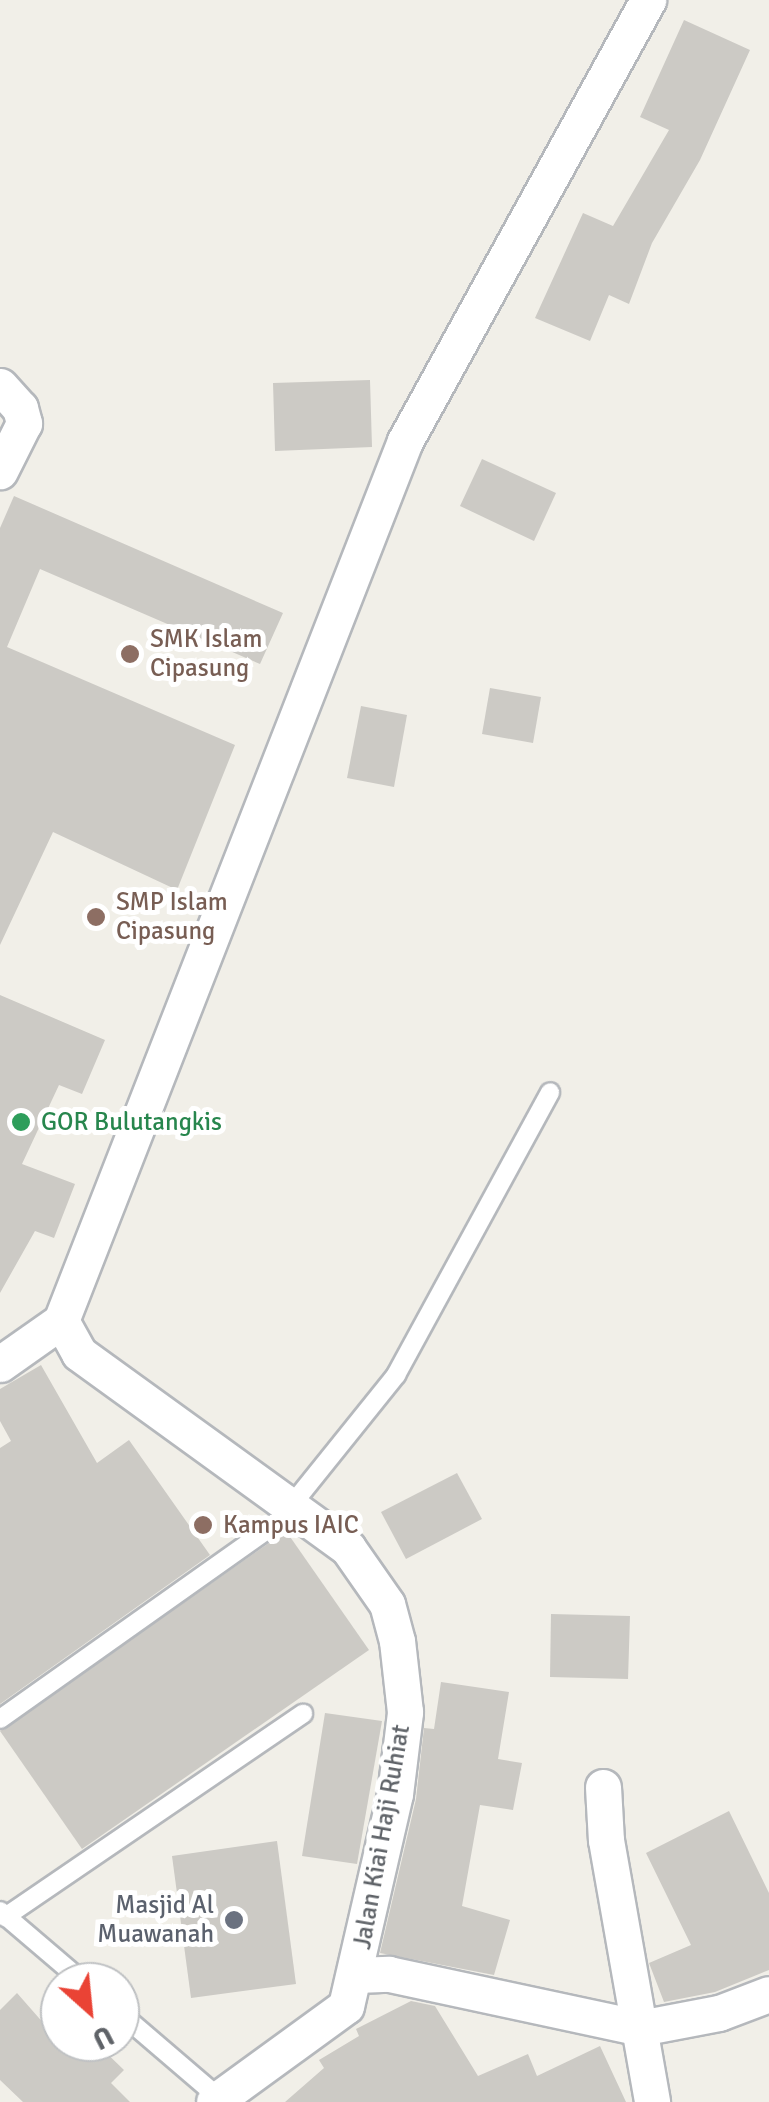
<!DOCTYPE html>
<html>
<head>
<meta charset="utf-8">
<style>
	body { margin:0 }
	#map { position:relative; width:769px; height:2102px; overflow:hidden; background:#f1efe8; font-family:Signika,sans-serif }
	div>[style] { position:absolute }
	.building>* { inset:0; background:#cccac5 }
	.roads { filter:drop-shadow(2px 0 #b5b8bc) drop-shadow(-2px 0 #b5b8bc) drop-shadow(0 2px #b5b8bc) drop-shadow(0 -2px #b5b8bc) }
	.lane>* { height:18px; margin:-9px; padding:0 9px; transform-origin:9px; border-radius:9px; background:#fff }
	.street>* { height:35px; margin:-17.5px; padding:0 17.5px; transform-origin:17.5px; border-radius:17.5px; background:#fff }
	.dots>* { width:28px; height:28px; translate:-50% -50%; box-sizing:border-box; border:5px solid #fff; border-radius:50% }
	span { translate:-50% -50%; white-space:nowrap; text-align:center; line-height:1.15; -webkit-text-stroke:10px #fff; paint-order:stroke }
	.education-label { font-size:25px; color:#785e54 }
	.left { translate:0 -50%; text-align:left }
	.leisure-label { font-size:25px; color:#27864d }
	.street-label { font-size:25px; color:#5f6368 }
	.worship-label { font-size:25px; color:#5b616d }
	.right { translate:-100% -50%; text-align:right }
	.north { position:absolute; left:40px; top:1962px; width:100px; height:100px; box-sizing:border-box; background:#fff; border:2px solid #bfc1c3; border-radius:50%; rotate:153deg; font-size:28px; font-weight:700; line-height:40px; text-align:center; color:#5f6368 }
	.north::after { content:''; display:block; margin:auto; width:35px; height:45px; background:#ea4335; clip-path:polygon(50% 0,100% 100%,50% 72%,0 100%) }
</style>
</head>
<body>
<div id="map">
	<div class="building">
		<i style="clip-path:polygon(684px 20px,750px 50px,700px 160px,652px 243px,629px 304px,609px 295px,590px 341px,535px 318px,583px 213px,613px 226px,669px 130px,640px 117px)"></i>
		<i style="clip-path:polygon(370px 380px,372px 447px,275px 451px,273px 383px)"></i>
		<i style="clip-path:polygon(482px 459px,556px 493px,534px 541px,460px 506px)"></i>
		<i style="clip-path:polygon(14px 496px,283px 613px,260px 664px,40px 569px,7px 647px,235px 745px,177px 890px,53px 832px,0 945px,0 528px)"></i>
		<i style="clip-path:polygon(490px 688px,541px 697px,533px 743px,482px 734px)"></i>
		<i style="clip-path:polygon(361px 706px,407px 715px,394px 787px,347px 778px)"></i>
		<i style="clip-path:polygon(0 995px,105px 1040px,82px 1094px,59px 1085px,22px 1164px,75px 1184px,54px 1238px,35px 1231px,0 1293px)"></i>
		<i style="clip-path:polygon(41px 1365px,97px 1463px,129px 1440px,210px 1555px,0 1704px,0 1448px,11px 1441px,0 1421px,0 1389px)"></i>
		<i style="clip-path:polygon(457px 1473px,482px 1519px,406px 1559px,381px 1512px)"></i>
		<i style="clip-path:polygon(286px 1531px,369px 1650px,82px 1849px,0 1731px)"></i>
		<i style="clip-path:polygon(551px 1614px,630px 1616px,628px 1679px,550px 1677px)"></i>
		<i style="clip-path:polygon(441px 1682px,509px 1692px,498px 1759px,522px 1763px,513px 1810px,480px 1805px,462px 1906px,510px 1920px,494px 1975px,380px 1953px,416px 1799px,424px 1728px,434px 1729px)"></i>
		<i style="clip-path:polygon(325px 1713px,382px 1721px,357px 1864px,302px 1856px)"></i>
		<i style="clip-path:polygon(729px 1811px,769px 1893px,769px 1970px,715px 1992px,664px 2002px,649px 1963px,691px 1945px,646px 1853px)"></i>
		<i style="clip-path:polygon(277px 1841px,296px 1984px,191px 1998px,172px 1856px)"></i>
		<i style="clip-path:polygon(17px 1993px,60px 2042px,95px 2042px,124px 2070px,111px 2083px,130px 2102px,23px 2102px,0 2080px,0 2010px)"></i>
		<i style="clip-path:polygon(411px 2001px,435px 2006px,478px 2076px,528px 2054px,537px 2076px,600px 2046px,626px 2102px,285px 2102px,324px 2068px,319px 2060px,359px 2036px,356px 2029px)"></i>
	</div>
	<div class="roads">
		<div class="lane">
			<i style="left:0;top:1719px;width:341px;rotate:-35.3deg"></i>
			<i style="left:278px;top:1522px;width:189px;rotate:-51.2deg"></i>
			<i style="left:396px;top:1375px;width:322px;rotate:-61.4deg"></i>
			<i style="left:0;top:1911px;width:109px;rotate:40.5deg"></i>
			<i style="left:5px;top:1917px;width:361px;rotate:-34.3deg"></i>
			<i style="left:120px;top:2013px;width:130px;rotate:40.6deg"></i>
		</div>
		<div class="street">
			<i style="left:0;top:386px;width:30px;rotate:48deg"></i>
			<i style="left:20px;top:408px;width:16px;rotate:75deg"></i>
			<i style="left:24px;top:423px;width:54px;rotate:116.6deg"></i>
			<i style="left:0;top:1364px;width:75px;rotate:-35.2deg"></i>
			<i style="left:603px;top:1787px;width:53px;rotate:86.8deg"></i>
			<i style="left:606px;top:1840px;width:266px;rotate:80deg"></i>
			<i style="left:356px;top:1975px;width:33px;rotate:-2deg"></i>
			<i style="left:389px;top:1974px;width:257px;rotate:12.1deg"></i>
			<i style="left:640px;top:2028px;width:80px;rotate:-10.8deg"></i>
			<i style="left:719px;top:2013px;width:53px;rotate:-20.8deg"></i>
			<i style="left:214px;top:2102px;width:163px;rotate:-36deg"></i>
			<i style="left:346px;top:2006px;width:218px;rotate:-77deg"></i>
			<i style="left:395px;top:1794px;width:83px;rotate:-83deg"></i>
			<i style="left:405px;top:1712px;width:71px;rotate:-96.4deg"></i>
			<i style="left:397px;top:1641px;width:38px;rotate:-105deg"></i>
			<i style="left:387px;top:1604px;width:68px;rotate:-124.9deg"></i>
			<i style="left:348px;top:1548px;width:332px;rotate:-144.1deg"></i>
			<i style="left:79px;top:1353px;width:37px;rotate:-119deg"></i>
			<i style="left:61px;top:1321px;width:945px;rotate:-68.65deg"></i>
			<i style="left:405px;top:441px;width:504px;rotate:-61.14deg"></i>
		</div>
	</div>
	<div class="dots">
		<i style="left:130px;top:654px;background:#8d6e63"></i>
		<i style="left:96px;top:917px;background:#8d6e63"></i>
		<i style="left:21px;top:1122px;background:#2e9e5b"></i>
		<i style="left:203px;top:1525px;background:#8d6e63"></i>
		<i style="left:234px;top:1920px;background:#6b7280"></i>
	</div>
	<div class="education-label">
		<span class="left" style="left:150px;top:654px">SMK Islam<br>Cipasung</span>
		<span class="left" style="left:116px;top:917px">SMP Islam<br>Cipasung</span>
		<span class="left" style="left:223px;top:1525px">Kampus IAIC</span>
	</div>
	<div class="leisure-label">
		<span class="left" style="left:41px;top:1122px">GOR Bulutangkis</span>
	</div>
	<div class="street-label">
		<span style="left:382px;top:1837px;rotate:-80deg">Jalan Kiai Haji Ruhiat</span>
	</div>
	<div class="worship-label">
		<span class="right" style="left:214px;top:1920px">Masjid Al<br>Muawanah</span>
	</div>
	<div class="north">U</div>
</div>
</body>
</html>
